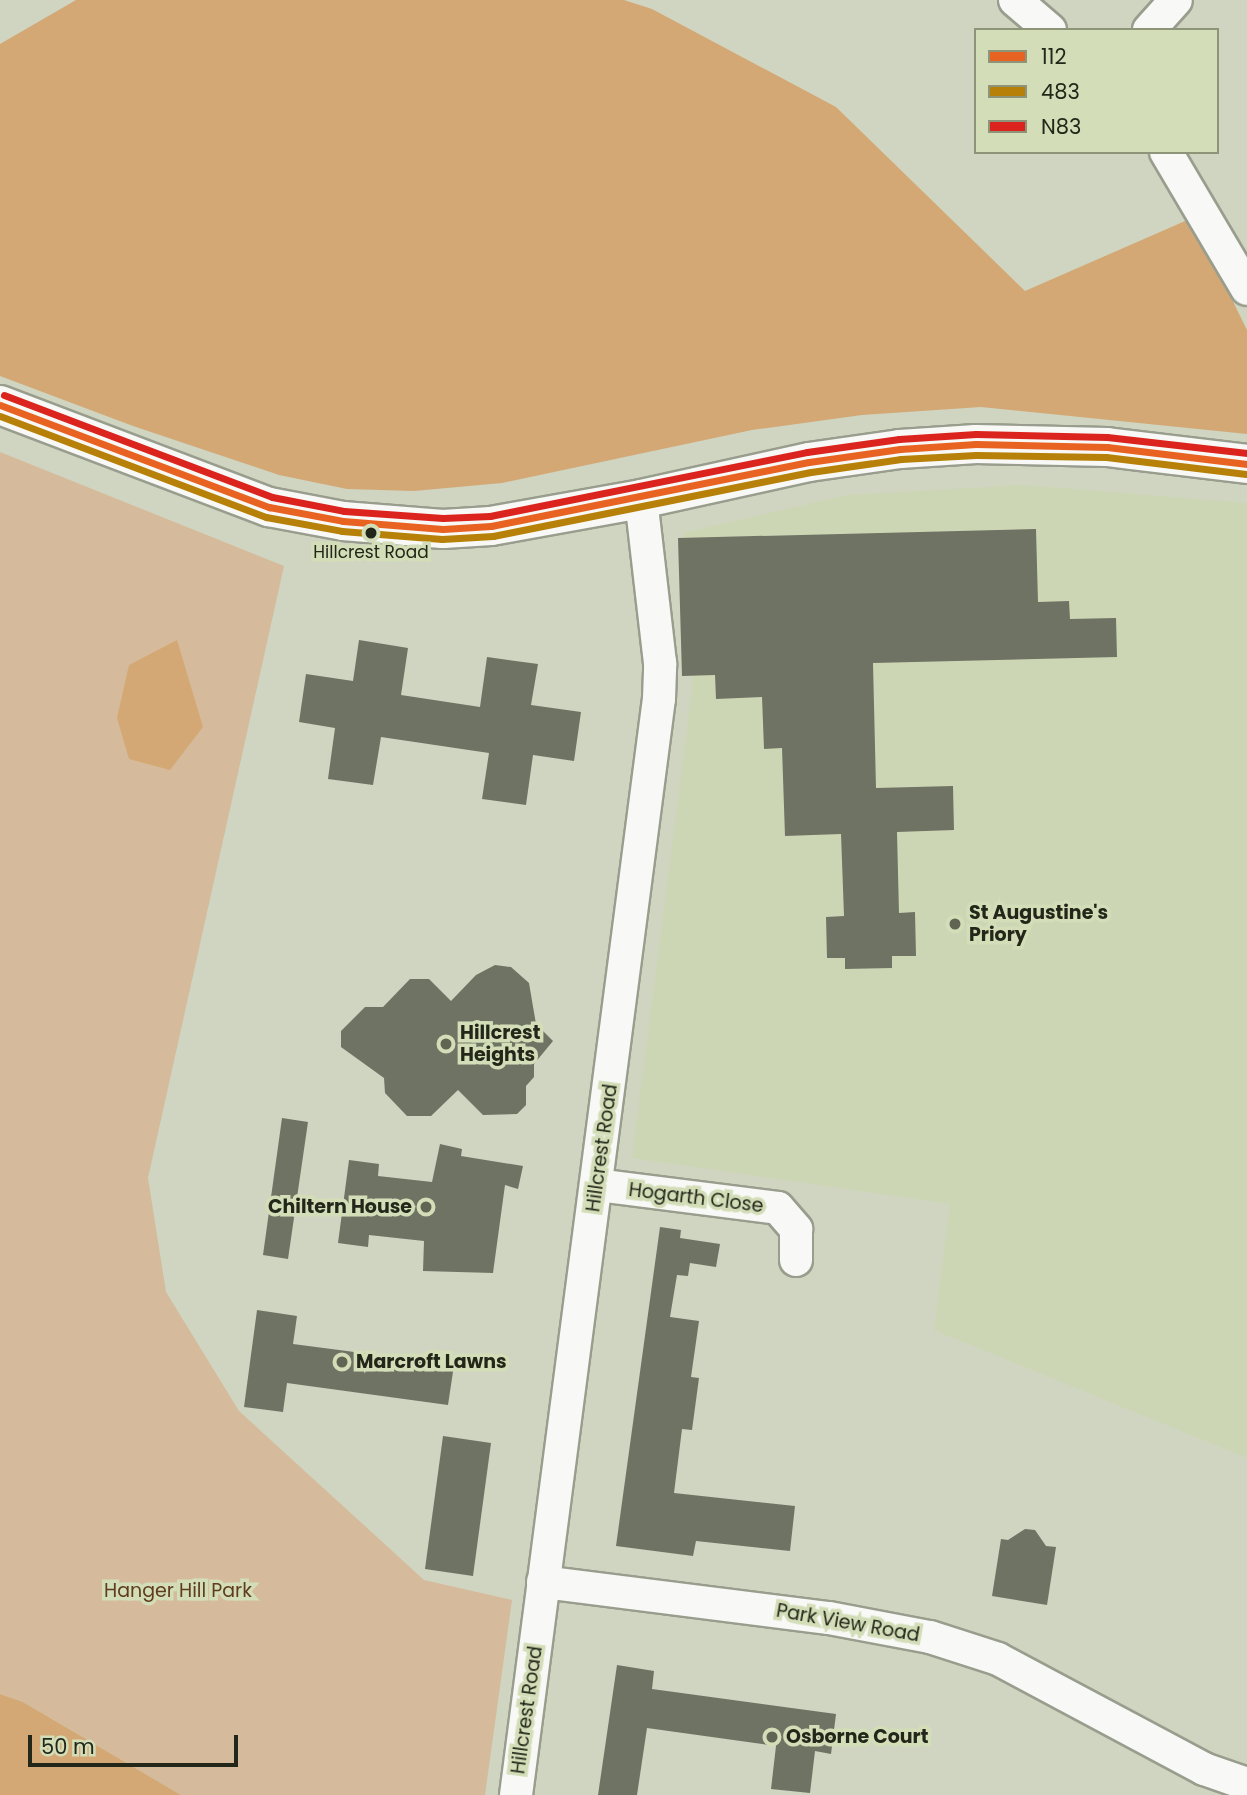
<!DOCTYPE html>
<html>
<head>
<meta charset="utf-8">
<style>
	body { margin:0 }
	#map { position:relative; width:1247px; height:1795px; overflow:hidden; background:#cfd5c0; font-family:Poppins,sans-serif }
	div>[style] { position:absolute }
	.built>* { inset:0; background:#cdd6b4 }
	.green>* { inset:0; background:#d5bb9b }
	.forest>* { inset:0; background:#d3a875 }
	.building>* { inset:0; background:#6f7364 }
	.roads { filter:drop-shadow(2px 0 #999d8d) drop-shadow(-2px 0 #999d8d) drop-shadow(0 2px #999d8d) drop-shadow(0 -2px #999d8d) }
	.minor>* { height:32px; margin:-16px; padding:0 16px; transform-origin:16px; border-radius:16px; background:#f8f9f6 }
	.highway>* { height:38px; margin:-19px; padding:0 19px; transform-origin:19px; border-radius:19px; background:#f8f9f6 }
	.bus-1>* { height:7px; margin:-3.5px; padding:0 3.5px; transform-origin:3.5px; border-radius:3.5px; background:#e86222 }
	.bus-2>* { height:7px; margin:-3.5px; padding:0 3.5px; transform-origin:3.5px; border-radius:3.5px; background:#b78008 }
	.bus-3>* { height:7px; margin:-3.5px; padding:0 3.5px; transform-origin:3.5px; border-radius:3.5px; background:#dc241f }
	.dots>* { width:19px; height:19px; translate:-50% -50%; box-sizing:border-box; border:4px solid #d3ddb8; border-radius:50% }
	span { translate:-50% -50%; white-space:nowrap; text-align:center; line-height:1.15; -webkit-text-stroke:7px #d3ddb8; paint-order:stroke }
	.bus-label { font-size:17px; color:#232719 }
	.poi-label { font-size:19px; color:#232719; font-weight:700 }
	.left { translate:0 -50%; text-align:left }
	.right { translate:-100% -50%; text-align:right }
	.street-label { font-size:19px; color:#232719 }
	.park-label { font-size:19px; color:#5e3c1d }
	.legend { position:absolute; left:974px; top:28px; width:245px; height:126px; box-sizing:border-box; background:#d3ddb8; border:2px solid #8d9478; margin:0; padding:9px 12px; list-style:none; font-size:21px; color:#232719 }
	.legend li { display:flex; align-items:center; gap:14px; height:35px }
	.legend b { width:35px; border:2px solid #8d9478 }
	.scale { position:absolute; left:28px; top:1735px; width:210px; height:32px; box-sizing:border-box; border:4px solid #232719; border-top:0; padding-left:9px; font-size:21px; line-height:24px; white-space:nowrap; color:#232719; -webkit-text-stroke:5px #d3ddb8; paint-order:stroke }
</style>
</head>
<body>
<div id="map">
	<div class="built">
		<i style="clip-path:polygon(1024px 485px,1247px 503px,1247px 1458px,934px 1330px,950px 1204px,632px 1158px,692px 690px,683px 533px,847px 495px)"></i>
	</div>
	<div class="green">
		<i style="clip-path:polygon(0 452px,284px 566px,148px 1178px,166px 1292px,239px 1411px,424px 1580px,512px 1600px,485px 1795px,181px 1795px,23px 1702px,0 1694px)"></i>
	</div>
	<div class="forest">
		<i style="clip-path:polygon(76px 0,624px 0,652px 9px,836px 107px,1025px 291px,1192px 218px,1247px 330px,1247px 434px,981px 407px,862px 415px,752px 430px,502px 483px,414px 491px,347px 489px,279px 475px,133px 426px,0 376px,0 44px)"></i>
		<i style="clip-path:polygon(177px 640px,203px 727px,170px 770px,129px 759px,117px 718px,129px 665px)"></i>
		<i style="clip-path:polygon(0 1694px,23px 1702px,181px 1795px,0 1795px)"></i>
	</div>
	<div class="building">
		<i style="clip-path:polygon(1036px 529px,1038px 602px,1069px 601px,1070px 619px,1116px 618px,1117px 657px,873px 663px,876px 788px,953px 786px,954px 830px,897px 832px,899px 913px,915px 912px,916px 956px,892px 956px,892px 968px,845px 969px,845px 958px,827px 958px,826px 917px,844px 916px,841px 834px,785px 836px,782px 748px,764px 749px,762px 697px,716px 699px,715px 675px,682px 676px,678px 538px)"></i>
		<i style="clip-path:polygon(359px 640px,408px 648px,401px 695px,480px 707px,487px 657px,538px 664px,531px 705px,581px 712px,574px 761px,533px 755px,526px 805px,482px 799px,489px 753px,381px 737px,373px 785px,328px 779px,335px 728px,299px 722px,306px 674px,353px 681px)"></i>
		<i style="clip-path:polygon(495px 965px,511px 967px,529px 983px,536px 1024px,553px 1041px,534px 1064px,534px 1077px,526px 1086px,526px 1105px,517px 1114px,483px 1115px,458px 1090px,431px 1116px,407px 1116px,385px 1093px,384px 1078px,341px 1047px,341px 1031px,365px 1007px,383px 1007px,410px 979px,429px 979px,451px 1001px,476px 975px)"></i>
		<i style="clip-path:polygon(282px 1118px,308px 1122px,288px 1259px,263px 1255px)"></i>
		<i style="clip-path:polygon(440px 1144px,462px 1149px,461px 1156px,523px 1166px,518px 1189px,505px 1185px,493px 1273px,423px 1271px,424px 1241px,369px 1235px,368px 1247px,338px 1243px,349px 1160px,379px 1164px,378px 1176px,432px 1182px)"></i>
		<i style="clip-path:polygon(660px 1227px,681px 1230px,680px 1238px,720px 1244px,716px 1267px,690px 1263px,688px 1276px,677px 1275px,670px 1317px,699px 1321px,691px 1377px,699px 1378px,692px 1430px,682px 1429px,674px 1493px,795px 1506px,790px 1551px,696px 1541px,693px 1556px,616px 1546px)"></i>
		<i style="clip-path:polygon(257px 1310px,297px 1316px,293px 1344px,454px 1365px,448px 1405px,287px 1383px,283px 1412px,244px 1407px)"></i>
		<i style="clip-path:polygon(443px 1436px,491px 1443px,473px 1576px,425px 1569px)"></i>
		<i style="clip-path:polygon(1025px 1529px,1035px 1530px,1046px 1546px,1056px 1547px,1047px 1605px,992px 1596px,1001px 1539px,1008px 1540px)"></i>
		<i style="clip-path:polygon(617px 1665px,654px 1671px,652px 1689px,836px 1714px,831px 1754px,815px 1751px,810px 1793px,771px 1789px,776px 1746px,647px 1728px,637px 1795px,598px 1795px)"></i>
	</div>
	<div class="roads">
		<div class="minor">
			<i style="left:1015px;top:0;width:46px;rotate:40.6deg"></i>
			<i style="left:1149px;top:30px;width:40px;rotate:-48deg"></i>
			<i style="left:1166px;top:152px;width:159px;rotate:59.4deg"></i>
			<i style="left:597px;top:1185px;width:182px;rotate:7.2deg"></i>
			<i style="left:778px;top:1208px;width:28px;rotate:49deg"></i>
			<i style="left:796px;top:1229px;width:31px;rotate:90deg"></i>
			<i style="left:543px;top:1582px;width:288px;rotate:7.2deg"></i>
			<i style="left:829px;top:1618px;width:103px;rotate:10.7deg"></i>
			<i style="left:930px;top:1637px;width:71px;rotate:17.9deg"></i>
			<i style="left:998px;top:1659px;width:234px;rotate:28.1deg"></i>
			<i style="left:1204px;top:1769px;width:46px;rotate:19.2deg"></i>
			<i style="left:516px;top:1795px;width:1105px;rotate:-82.57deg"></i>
			<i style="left:659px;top:699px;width:36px;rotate:-88deg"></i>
			<i style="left:660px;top:663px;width:165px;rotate:-96.6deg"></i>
		</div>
		<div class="highway">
			<i style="left:0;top:405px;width:288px;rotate:20.8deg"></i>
			<i style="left:269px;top:507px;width:75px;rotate:10.7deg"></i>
			<i style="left:343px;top:521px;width:100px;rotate:4.6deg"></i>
			<i style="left:443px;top:529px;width:48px;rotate:-3.6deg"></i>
			<i style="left:491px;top:526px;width:152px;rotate:-10.2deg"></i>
			<i style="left:641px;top:499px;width:172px;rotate:-12.4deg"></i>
			<i style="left:809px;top:462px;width:92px;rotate:-8.1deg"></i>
			<i style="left:900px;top:449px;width:76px;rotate:-3.8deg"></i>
			<i style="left:976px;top:444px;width:131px;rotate:1.3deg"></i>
			<i style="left:1107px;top:447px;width:141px;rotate:6.9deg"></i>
		</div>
	</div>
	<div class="bus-1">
		<i style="left:0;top:405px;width:288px;rotate:20.8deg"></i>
		<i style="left:269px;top:507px;width:75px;rotate:10.7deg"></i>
		<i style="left:343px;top:521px;width:100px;rotate:4.6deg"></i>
		<i style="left:443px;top:529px;width:48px;rotate:-3.6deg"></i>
		<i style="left:491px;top:526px;width:324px;rotate:-11.4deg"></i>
		<i style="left:809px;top:462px;width:92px;rotate:-8.1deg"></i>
		<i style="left:900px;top:449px;width:76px;rotate:-3.8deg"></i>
		<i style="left:976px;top:444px;width:131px;rotate:1.3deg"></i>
		<i style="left:1107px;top:447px;width:141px;rotate:6.9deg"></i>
	</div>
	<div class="bus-2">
		<i style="left:0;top:416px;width:285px;rotate:20.8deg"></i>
		<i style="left:266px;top:517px;width:77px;rotate:10.4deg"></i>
		<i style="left:342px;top:531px;width:100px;rotate:4.6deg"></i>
		<i style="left:442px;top:539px;width:51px;rotate:-3.4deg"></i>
		<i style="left:493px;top:536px;width:324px;rotate:-11.4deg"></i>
		<i style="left:811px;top:472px;width:91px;rotate:-8.2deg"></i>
		<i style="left:901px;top:459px;width:75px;rotate:-3.1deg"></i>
		<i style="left:976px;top:455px;width:130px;rotate:0.9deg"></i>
		<i style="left:1106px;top:457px;width:141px;rotate:6.9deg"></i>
	</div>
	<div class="bus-3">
		<i style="left:4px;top:395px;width:287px;rotate:20.8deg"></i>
		<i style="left:272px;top:497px;width:73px;rotate:11deg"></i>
		<i style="left:344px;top:511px;width:99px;rotate:4deg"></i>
		<i style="left:443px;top:518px;width:47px;rotate:-2.4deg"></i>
		<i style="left:490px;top:516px;width:323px;rotate:-11.4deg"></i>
		<i style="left:807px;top:452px;width:93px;rotate:-8deg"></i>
		<i style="left:899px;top:439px;width:77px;rotate:-3.7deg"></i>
		<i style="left:976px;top:434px;width:131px;rotate:1.3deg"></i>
		<i style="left:1107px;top:437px;width:141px;rotate:6.5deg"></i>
	</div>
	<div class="dots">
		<i style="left:371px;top:533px;background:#232719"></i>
		<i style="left:955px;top:924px;background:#5f6453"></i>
		<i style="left:446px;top:1044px;background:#5f6453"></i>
		<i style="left:426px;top:1207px;background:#5f6453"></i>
		<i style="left:342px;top:1362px;background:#5f6453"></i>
		<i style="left:772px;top:1737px;background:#5f6453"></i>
	</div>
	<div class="bus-label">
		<span style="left:371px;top:553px">Hillcrest Road</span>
	</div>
	<div class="poi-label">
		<span class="left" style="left:969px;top:924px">St Augustine's<br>Priory</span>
		<span class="left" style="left:460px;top:1044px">Hillcrest<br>Heights</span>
		<span class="right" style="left:412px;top:1207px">Chiltern House</span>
		<span class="left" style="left:356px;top:1362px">Marcroft Lawns</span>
		<span class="left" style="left:786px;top:1737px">Osborne Court</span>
	</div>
	<div class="street-label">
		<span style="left:602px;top:1148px;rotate:-82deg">Hillcrest Road</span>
		<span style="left:696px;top:1198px;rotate:7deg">Hogarth Close</span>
		<span style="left:848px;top:1623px;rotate:10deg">Park View Road</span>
		<span style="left:527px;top:1710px;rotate:-82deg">Hillcrest Road</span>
	</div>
	<div class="park-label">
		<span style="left:178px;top:1591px">Hanger Hill Park</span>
	</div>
	<ul class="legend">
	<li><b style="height:9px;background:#e86222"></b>112</li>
	<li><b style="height:9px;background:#b78008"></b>483</li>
	<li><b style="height:9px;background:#dc241f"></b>N83</li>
	</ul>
	<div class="scale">50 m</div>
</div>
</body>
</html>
